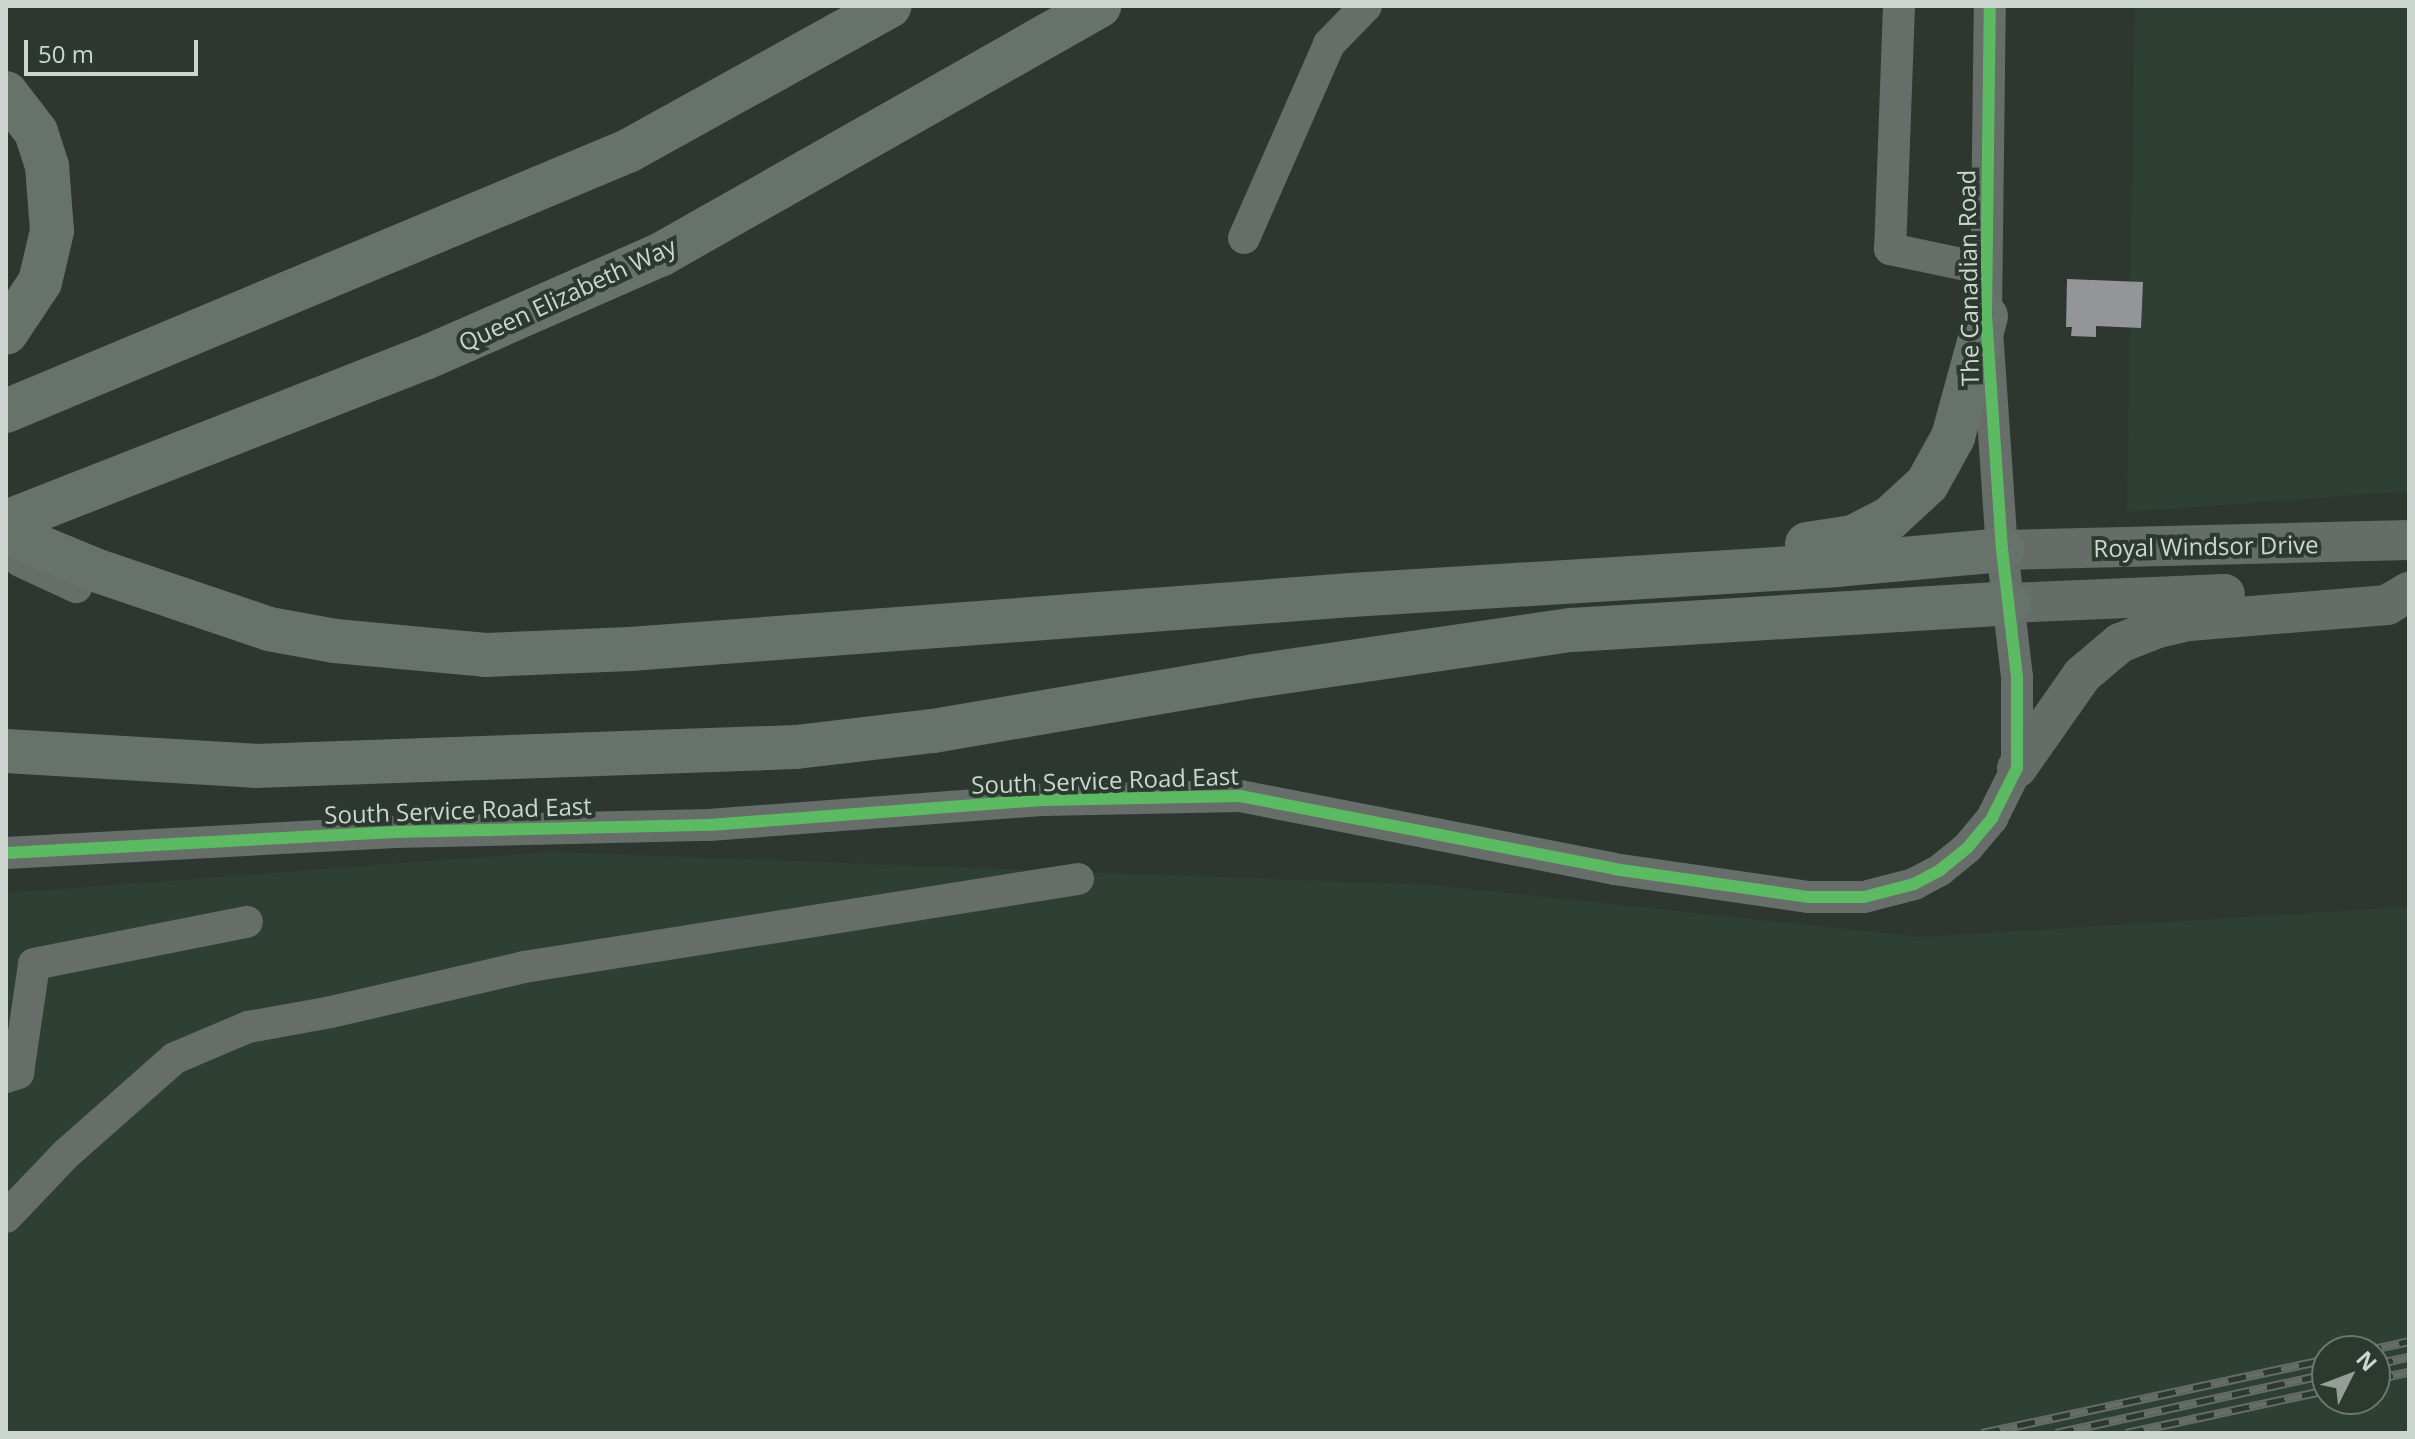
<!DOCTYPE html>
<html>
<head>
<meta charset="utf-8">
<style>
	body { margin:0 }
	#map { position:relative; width:2415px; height:1439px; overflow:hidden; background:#2e3630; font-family:"Open Sans",sans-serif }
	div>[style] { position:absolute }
	.built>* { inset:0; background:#2d4033 }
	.building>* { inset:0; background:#949598 }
	.minor>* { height:32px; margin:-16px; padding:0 16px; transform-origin:16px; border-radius:16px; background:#676d69 }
	.major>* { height:40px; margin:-20px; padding:0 20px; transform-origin:20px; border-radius:20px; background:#646d67 }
	.highway>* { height:44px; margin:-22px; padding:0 22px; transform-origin:22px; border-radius:22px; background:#67726b }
	.rail>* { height:9px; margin-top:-4.5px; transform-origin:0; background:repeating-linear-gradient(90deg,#2b392f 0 18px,#666c67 0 36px); box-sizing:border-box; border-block:2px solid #666c67 }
	.cycleway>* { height:12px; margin:-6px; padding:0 6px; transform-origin:6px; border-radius:6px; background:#5cba63 }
	span { translate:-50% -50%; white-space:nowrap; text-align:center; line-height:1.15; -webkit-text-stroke:8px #2b392f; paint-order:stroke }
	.street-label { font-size:24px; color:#ccd5cf }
	.frame { position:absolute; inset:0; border:8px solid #ccd5cf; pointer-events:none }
	.north { position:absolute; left:2311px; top:1335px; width:80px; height:80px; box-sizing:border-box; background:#2b392f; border:2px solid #6b776f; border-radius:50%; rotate:48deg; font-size:22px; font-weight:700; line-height:32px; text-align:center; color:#ccd5cf }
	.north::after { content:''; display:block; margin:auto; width:28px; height:36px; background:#959d97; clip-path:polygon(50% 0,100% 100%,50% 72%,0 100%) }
	.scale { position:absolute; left:24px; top:40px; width:174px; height:36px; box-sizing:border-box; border:4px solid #ccd5cf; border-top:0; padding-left:10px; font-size:24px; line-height:28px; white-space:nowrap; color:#ccd5cf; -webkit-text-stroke:6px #2b392f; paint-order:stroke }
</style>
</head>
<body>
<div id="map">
	<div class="built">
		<i style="clip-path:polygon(2135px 6px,2409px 6px,2409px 491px,2127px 512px)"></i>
		<i style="clip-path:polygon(evenodd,551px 852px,1432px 885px,1921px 937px,2409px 907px,2409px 1433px,6px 1433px,6px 893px,551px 852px,2327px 1351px,2375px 1351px,2375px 1399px,2327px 1399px,2327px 1351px)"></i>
	</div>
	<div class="building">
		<i style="clip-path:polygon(2067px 279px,2143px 282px,2141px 328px,2096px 326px,2096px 337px,2071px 336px,2072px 327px,2066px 327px)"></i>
	</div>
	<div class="minor">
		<i style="left:1899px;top:6px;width:243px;rotate:92.1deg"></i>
		<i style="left:1890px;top:249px;width:98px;rotate:11.8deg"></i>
		<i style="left:1244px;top:238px;width:212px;rotate:-66.3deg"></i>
		<i style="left:1329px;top:44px;width:53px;rotate:-45.8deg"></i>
		<i style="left:20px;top:561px;width:62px;rotate:24.9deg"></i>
		<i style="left:6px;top:853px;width:390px;rotate:-3.1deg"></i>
		<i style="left:395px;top:832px;width:314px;rotate:-1.3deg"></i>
		<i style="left:709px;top:825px;width:336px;rotate:-4.3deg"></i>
		<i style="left:1044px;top:800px;width:196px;rotate:-1.2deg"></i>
		<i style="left:1240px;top:796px;width:381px;rotate:11deg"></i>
		<i style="left:1614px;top:869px;width:197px;rotate:8.2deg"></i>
		<i style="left:1809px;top:897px;width:55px"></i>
		<i style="left:1864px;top:897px;width:52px;rotate:-14.6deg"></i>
		<i style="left:1914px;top:884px;width:30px;rotate:-28deg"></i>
		<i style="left:1940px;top:870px;width:36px;rotate:-39deg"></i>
		<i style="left:1968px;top:847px;width:38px;rotate:-50deg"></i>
		<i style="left:1992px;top:818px;width:56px;rotate:-63.4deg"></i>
		<i style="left:2017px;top:768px;width:91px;rotate:-90deg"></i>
		<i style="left:2017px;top:677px;width:128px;rotate:-96.7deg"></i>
		<i style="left:2002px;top:550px;width:235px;rotate:-93.9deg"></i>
		<i style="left:1986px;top:316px;width:310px;rotate:-89.3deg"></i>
		<i style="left:6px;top:1077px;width:13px;rotate:-18deg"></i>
		<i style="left:18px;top:1073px;width:110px;rotate:-81.6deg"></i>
		<i style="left:34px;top:964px;width:217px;rotate:-11.2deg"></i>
		<i style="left:6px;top:1217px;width:87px;rotate:-46.4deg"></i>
		<i style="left:66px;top:1154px;width:145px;rotate:-41.4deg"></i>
		<i style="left:175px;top:1058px;width:79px;rotate:-23deg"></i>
		<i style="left:248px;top:1027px;width:84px;rotate:-10.2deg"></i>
		<i style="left:331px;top:1012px;width:198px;rotate:-13.1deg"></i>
		<i style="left:524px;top:967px;width:561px;rotate:-9.03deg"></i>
	</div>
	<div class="major">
		<i style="left:2002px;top:550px;width:407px;rotate:-1.4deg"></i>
		<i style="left:2009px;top:603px;width:216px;rotate:-2.4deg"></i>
		<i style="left:2017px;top:768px;width:113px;rotate:-55deg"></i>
		<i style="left:2082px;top:675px;width:50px;rotate:-40.1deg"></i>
		<i style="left:2120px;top:643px;width:41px;rotate:-21.5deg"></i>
		<i style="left:2158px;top:628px;width:32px;rotate:-13deg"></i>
		<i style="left:2189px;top:621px;width:199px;rotate:-4.6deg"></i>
		<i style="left:2387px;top:605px;width:26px;rotate:-31deg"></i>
	</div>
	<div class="highway">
		<i style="left:6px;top:93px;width:49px;rotate:52.4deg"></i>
		<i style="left:36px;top:132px;width:36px;rotate:72deg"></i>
		<i style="left:47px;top:166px;width:65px;rotate:85.6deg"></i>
		<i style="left:52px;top:231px;width:52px;rotate:103.2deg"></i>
		<i style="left:40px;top:282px;width:61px;rotate:123.7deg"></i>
		<i style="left:6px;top:411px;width:674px;rotate:-22.69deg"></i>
		<i style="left:628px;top:151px;width:299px;rotate:-29deg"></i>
		<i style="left:6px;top:522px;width:450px;rotate:-21.4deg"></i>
		<i style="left:425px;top:358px;width:257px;rotate:-23.7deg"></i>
		<i style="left:660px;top:255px;width:505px;rotate:-29.56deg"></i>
		<i style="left:6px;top:533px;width:96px;rotate:22.6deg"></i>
		<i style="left:95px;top:570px;width:184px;rotate:18.7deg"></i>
		<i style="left:269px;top:629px;width:67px;rotate:10.3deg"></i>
		<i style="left:335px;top:641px;width:151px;rotate:5.3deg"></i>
		<i style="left:485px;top:655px;width:145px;rotate:-2.4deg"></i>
		<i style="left:630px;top:649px;width:723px;rotate:-4.28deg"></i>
		<i style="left:1351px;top:595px;width:485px;rotate:-3.5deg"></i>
		<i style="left:1835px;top:565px;width:168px;rotate:-5.1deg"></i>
		<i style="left:1807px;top:544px;width:47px;rotate:-8.7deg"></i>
		<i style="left:1853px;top:537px;width:42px;rotate:-27.2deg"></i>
		<i style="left:1890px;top:518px;width:50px;rotate:-42.6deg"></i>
		<i style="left:1927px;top:484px;width:54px;rotate:-61deg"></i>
		<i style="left:1953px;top:437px;width:125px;rotate:-74.7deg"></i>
		<i style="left:6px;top:751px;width:249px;rotate:3.4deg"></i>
		<i style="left:255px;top:766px;width:541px;rotate:-2.01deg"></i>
		<i style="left:796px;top:747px;width:138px;rotate:-6.7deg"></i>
		<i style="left:933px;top:731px;width:327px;rotate:-9.7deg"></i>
		<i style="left:1255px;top:676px;width:320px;rotate:-8.3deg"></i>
		<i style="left:1572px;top:630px;width:438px;rotate:-3.5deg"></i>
	</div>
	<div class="rail">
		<i style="left:2364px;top:1351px;width:46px;rotate:-12.5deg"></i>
		<i style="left:2375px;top:1364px;width:35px;rotate:-12deg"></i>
		<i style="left:2375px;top:1379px;width:35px;rotate:-12deg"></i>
		<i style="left:1982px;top:1433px;width:353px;rotate:-12.1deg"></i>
		<i style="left:2056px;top:1433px;width:277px;rotate:-12.3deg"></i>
		<i style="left:2126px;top:1433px;width:206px;rotate:-12.1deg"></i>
	</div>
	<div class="cycleway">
		<i style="left:6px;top:853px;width:390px;rotate:-3.1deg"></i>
		<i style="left:395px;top:832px;width:314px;rotate:-1.3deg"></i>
		<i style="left:709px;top:825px;width:336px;rotate:-4.3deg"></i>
		<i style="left:1044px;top:800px;width:196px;rotate:-1.2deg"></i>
		<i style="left:1240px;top:796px;width:381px;rotate:11deg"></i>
		<i style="left:1614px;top:869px;width:197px;rotate:8.2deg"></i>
		<i style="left:1809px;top:897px;width:55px"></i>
		<i style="left:1864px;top:897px;width:52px;rotate:-14.6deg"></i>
		<i style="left:1914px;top:884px;width:30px;rotate:-28deg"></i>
		<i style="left:1940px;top:870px;width:36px;rotate:-39deg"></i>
		<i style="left:1968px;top:847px;width:38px;rotate:-50deg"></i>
		<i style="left:1992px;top:818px;width:56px;rotate:-63.4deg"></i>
		<i style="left:2017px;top:768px;width:91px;rotate:-90deg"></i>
		<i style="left:2017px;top:677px;width:128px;rotate:-96.7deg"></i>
		<i style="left:2002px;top:550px;width:235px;rotate:-93.9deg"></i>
		<i style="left:1986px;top:316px;width:310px;rotate:-89.3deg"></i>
	</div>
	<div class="street-label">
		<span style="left:1968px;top:278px;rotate:-91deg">The Canadian Road</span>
		<span style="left:567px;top:294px;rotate:-25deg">Queen Elizabeth Way</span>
		<span style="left:2206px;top:546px;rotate:-1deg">Royal Windsor Drive</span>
		<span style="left:1105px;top:780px;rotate:-2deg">South Service Road East</span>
		<span style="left:458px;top:810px;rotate:-2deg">South Service Road East</span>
	</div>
	<div class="frame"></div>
	<div class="north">N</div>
	<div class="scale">50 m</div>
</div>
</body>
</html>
